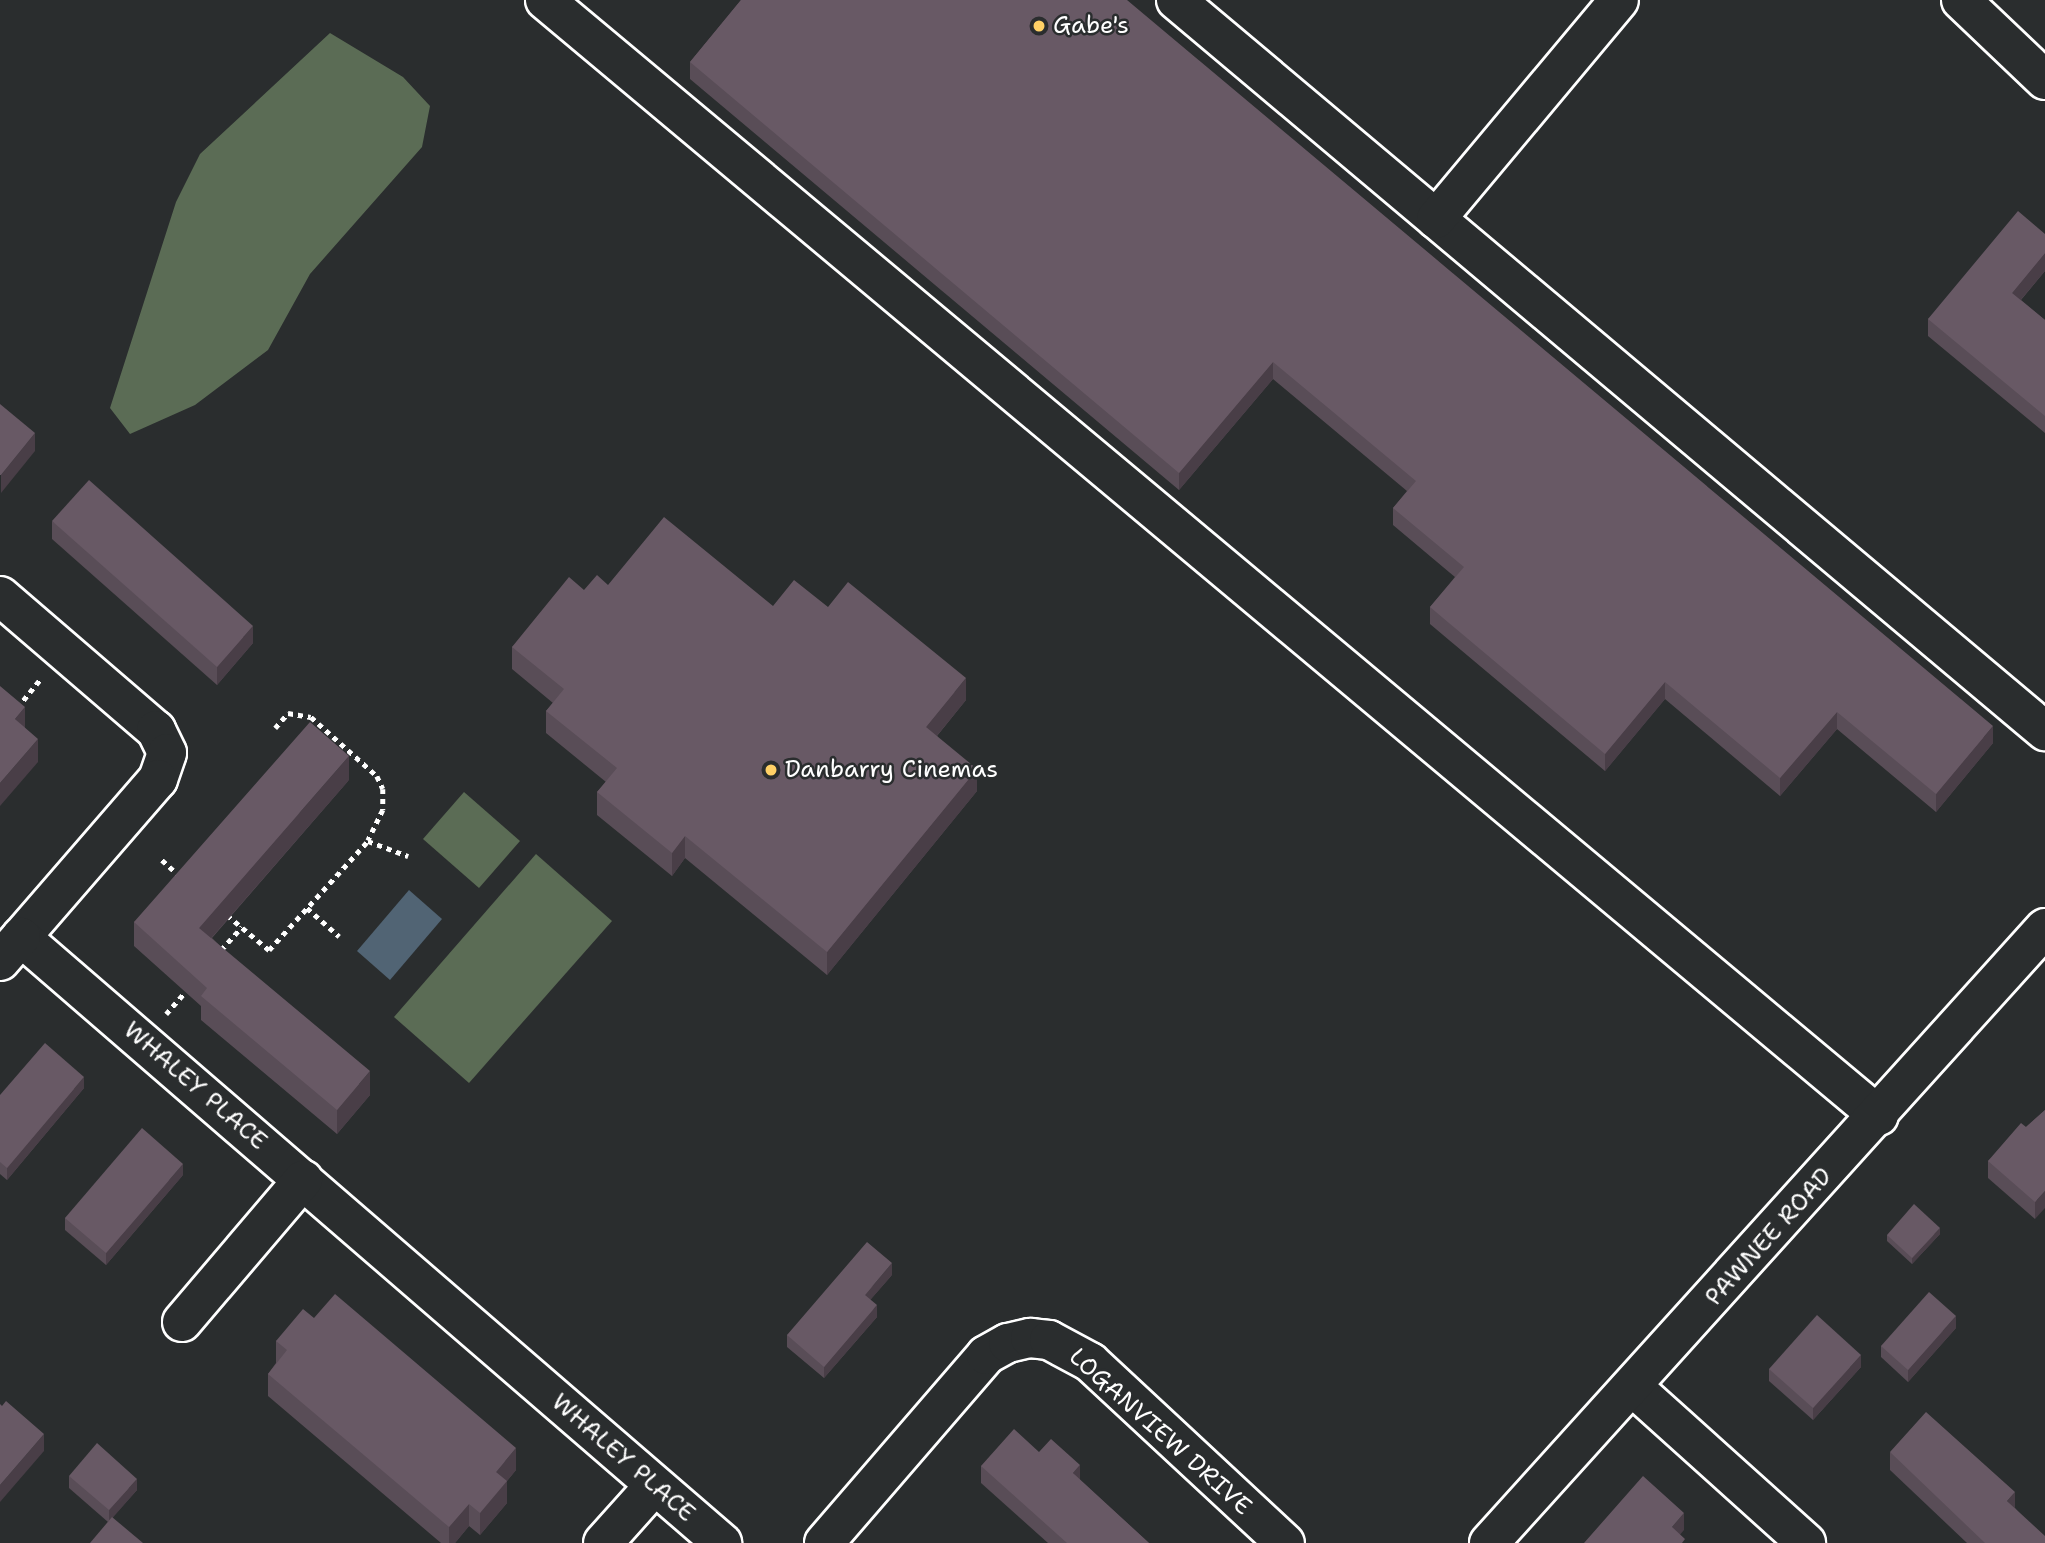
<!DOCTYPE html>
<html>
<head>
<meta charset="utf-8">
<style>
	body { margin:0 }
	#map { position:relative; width:2045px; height:1543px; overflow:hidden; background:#2a2d2e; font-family:"Shantell Sans",sans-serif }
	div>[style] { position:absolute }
	.green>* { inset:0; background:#5b6c55 }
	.water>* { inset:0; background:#516474 }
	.path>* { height:4.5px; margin-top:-2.25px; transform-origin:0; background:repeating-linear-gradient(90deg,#fff 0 5px,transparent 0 10px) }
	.roads { filter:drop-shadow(2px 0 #fff) drop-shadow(-2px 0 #fff) drop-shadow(0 2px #fff) drop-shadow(0 -2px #fff) }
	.minor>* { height:38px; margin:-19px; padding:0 19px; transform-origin:19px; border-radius:19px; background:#2a2d2e }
	.wall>* { inset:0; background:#594d57 }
	.shaded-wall>* { inset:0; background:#493e47 }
	.building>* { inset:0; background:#685965 }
	.dots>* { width:19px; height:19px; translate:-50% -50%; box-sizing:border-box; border:4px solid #2a2d2e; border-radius:50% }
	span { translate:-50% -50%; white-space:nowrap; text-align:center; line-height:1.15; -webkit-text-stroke:5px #2a2d2e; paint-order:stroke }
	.poi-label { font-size:24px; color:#fff }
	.left { translate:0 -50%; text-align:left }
	.street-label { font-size:24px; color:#fff }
</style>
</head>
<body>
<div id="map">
	<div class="green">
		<i style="clip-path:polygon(330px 33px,403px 77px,430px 106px,422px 147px,310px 274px,268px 350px,195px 405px,130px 434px,110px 408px,176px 202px,200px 154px)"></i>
		<i style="clip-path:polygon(464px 792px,520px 841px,479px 888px,423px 839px)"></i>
		<i style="clip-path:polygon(536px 854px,612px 921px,469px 1083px,394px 1017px)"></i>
	</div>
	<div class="water">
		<i style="clip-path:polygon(409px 890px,442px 919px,390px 980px,357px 951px)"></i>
	</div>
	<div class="path">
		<i style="left:17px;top:708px;width:36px;rotate:-51deg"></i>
		<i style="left:275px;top:728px;width:20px;rotate:-49deg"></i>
		<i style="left:288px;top:713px;width:23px;rotate:10deg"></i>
		<i style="left:311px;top:717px;width:89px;rotate:41.8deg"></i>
		<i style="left:377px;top:776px;width:14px;rotate:65deg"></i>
		<i style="left:383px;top:789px;width:21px;rotate:90deg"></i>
		<i style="left:383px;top:810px;width:34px;rotate:116deg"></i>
		<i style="left:162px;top:860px;width:24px;rotate:42deg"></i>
		<i style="left:307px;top:908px;width:43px;rotate:41.2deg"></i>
		<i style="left:227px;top:915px;width:55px;rotate:39.8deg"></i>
		<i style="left:269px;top:950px;width:147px;rotate:-47.8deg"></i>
		<i style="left:368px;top:841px;width:43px;rotate:20.6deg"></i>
		<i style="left:221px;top:950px;width:31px;rotate:-48deg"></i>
		<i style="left:166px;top:1014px;width:33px;rotate:-49deg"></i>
	</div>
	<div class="roads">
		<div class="minor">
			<i style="left:545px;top:0;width:1739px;rotate:39.92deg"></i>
			<i style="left:1176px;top:0;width:1136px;rotate:40.07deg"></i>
			<i style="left:1961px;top:0;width:116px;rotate:43.6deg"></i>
			<i style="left:1436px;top:219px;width:285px;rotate:-50.1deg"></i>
			<i style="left:0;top:596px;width:206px;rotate:40.7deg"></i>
			<i style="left:156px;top:730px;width:25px;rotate:64deg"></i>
			<i style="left:167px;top:753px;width:28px;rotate:109deg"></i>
			<i style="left:158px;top:779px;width:209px;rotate:130.9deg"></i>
			<i style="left:21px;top:937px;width:927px;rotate:40.84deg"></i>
			<i style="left:0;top:961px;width:32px;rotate:-49deg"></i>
			<i style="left:182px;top:1322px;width:187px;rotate:-49.6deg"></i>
			<i style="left:1633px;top:1387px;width:233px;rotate:42deg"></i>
			<i style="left:603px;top:1543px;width:76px;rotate:-48.2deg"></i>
			<i style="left:824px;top:1543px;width:248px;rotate:-49.2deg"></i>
			<i style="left:986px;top:1355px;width:25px;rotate:-29deg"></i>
			<i style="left:1008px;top:1343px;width:23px;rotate:-13deg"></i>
			<i style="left:1030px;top:1338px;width:19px;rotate:6deg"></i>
			<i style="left:1049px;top:1340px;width:47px;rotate:28.2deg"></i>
			<i style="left:1090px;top:1362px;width:266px;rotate:42.9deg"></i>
			<i style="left:1489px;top:1543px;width:829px;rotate:-47.88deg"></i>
		</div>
	</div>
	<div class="wall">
		<i style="clip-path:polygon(741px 0,1993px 743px,1936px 812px,1837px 729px,1780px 796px,1665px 699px,1605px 771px,1430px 624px,1430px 607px,1455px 577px,1393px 525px,1393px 508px,1407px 491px,1273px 379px,1179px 490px,690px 79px,690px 62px)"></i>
		<i style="clip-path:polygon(2045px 234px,2045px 271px,2021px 300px,2045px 320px,2045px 433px,1928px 336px,1928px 319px)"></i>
		<i style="clip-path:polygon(52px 521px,253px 643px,217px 685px,52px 539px)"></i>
		<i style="clip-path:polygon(608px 585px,773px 606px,828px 607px,966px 700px,937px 736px,977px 791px,827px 975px,685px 858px,672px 876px,597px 815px,597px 792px,606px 782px,546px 733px,546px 711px,553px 703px,512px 669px,512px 647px,584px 590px)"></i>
		<i style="clip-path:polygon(349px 780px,212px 938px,370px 1095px,337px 1134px,201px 1020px,201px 1006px,134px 946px,134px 922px)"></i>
		<i style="clip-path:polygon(84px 1088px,7px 1180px,0 1174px,0 1095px)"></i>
		<i style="clip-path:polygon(2045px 1110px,2035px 1219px,1988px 1178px,1988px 1161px)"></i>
		<i style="clip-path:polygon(183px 1175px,106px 1265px,65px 1230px,65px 1218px)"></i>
		<i style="clip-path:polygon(1940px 1234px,1912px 1264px,1887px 1241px,1887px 1235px)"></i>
		<i style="clip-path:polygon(892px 1275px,870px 1300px,877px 1317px,824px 1378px,787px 1347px,787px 1335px)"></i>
		<i style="clip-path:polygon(314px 1318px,516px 1470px,507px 1481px,507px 1503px,480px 1535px,469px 1526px,455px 1543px,441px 1543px,268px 1396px,268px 1374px,276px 1363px,276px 1341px)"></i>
		<i style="clip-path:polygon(1956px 1328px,1908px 1382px,1881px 1357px,1881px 1346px)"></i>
		<i style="clip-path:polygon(1861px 1367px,1813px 1420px,1769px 1381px,1769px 1369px)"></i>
		<i style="clip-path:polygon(1039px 1452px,1080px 1480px,1149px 1543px,1048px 1543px,981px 1483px,981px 1466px)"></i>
		<i style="clip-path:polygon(1890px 1452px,2015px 1508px,2045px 1543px,1967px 1543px,1890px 1470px)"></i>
		<i style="clip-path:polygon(69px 1476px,137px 1490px,108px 1522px,69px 1488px)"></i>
	</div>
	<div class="shaded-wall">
		<i style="clip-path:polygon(2045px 253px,2045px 271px,2012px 310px,2012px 293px)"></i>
		<i style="clip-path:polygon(1273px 362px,1273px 379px,1179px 490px,1179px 473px)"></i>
		<i style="clip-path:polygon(35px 433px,35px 451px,1px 493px,1px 475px)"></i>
		<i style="clip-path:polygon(253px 626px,253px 643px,217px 685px,217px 667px)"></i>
		<i style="clip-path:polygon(966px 678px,966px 700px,926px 749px,926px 727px)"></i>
		<i style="clip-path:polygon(1665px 682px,1665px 699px,1605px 771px,1605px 754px)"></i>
		<i style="clip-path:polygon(25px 707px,25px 730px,15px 719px)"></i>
		<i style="clip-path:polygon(1837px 712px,1837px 729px,1780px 796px,1780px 778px)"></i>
		<i style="clip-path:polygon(1993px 726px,1993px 743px,1936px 812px,1936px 794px)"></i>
		<i style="clip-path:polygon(38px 739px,38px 762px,0 806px,0 783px)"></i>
		<i style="clip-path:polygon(349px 756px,349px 780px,199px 952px,199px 928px)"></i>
		<i style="clip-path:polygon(977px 769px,977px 791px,827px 975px,827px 952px)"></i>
		<i style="clip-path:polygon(685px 836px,685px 858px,672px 876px,672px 853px)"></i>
		<i style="clip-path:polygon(370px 1071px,370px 1095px,337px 1134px,337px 1110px)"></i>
		<i style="clip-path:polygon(84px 1077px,84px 1088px,7px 1180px,7px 1168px)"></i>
		<i style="clip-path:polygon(183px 1164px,183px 1175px,106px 1265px,106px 1253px)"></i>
		<i style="clip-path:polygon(2045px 1191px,2045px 1208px,2035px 1219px,2035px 1202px)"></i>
		<i style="clip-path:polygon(1940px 1228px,1940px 1234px,1912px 1264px,1912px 1258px)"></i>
		<i style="clip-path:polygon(892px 1263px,892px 1275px,865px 1306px,865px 1295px)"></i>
		<i style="clip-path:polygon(877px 1305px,877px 1317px,824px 1378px,824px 1367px)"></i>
		<i style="clip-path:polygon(1956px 1316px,1956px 1328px,1908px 1382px,1908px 1370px)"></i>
		<i style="clip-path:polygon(1861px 1355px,1861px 1367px,1813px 1420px,1813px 1408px)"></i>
		<i style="clip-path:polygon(44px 1434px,44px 1451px,0 1502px,0 1485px)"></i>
		<i style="clip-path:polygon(516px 1448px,516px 1470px,507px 1481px,507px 1503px,480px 1535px,480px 1513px,496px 1472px)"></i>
		<i style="clip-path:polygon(1080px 1465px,1080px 1482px,1073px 1473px)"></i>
		<i style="clip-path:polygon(137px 1479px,137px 1490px,109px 1522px,109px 1510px)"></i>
		<i style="clip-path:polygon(2015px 1492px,2015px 1509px,2007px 1501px)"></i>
		<i style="clip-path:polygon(469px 1504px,469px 1526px,455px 1543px,449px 1543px,449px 1527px)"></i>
		<i style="clip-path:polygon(1684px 1513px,1684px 1530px,1673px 1543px,1672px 1527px)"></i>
	</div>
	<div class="building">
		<i style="clip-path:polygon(741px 0,1127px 0,1993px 726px,1936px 794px,1837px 712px,1780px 778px,1665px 682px,1605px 754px,1430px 607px,1464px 567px,1393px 508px,1416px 481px,1273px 362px,1179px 473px,690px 62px)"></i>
		<i style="clip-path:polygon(2018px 211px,2045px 234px,2045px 253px,2012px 293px,2045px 320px,2045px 416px,1928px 319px)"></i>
		<i style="clip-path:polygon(0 404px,35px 433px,1px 475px,0 475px)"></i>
		<i style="clip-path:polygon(89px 480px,253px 626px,217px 667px,52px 521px)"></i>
		<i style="clip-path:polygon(664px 517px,773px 606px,794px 580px,828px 607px,848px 582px,966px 678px,926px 727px,977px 769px,827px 952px,685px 836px,672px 853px,597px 792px,617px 768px,546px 711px,564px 689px,512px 647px,569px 577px,584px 590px,597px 575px,608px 585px)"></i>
		<i style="clip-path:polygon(0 686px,25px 707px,15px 719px,38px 739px,0 783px)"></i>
		<i style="clip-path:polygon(310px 722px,349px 756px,199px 928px,370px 1071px,337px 1110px,201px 996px,207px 988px,134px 922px)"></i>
		<i style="clip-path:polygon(45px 1043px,84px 1077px,7px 1168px,0 1162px,0 1095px)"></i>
		<i style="clip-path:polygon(2045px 1110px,2045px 1191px,2035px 1202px,1988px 1161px,2021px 1123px,2026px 1127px)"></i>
		<i style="clip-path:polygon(142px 1128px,183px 1164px,106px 1253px,65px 1218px)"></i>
		<i style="clip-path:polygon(1914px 1204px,1940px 1228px,1912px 1258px,1887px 1235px)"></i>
		<i style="clip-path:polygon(867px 1242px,892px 1263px,865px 1295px,877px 1305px,824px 1367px,787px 1335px)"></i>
		<i style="clip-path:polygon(1929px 1292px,1956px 1316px,1908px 1370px,1881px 1346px)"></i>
		<i style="clip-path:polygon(335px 1294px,516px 1448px,496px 1472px,507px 1481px,480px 1513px,469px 1504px,449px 1527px,268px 1374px,287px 1350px,276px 1341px,303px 1309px,314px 1318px)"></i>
		<i style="clip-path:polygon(1817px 1315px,1861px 1355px,1813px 1408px,1769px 1369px)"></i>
		<i style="clip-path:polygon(6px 1401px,44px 1434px,0 1485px,0 1404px,2px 1406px)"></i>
		<i style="clip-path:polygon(1926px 1412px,2015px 1492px,2007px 1501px,2045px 1536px,2045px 1543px,1985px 1543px,1890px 1452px)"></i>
		<i style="clip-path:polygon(1014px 1429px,1039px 1452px,1051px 1439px,1080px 1465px,1073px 1473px,1149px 1543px,1067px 1543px,981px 1466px)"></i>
		<i style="clip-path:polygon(97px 1443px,137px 1479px,109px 1510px,69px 1476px)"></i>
		<i style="clip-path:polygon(1643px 1476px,1684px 1513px,1672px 1527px,1685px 1539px,1682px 1543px,1584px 1543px)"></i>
		<i style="clip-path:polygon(112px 1517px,143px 1543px,90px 1543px)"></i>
	</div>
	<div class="dots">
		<i style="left:1039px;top:26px;background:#ffd166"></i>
		<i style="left:771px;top:770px;background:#ffd166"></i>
	</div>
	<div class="poi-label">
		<span class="left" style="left:1053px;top:26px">Gabe's</span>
		<span class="left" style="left:785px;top:770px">Danbarry Cinemas</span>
	</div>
	<div class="street-label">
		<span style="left:195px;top:1086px;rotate:41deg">WHALEY PLACE</span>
		<span style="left:1769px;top:1237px;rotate:-48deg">PAWNEE ROAD</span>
		<span style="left:1160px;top:1432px;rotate:42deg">LOGANVIEW DRIVE</span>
		<span style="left:623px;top:1458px;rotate:41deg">WHALEY PLACE</span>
	</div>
</div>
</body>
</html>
